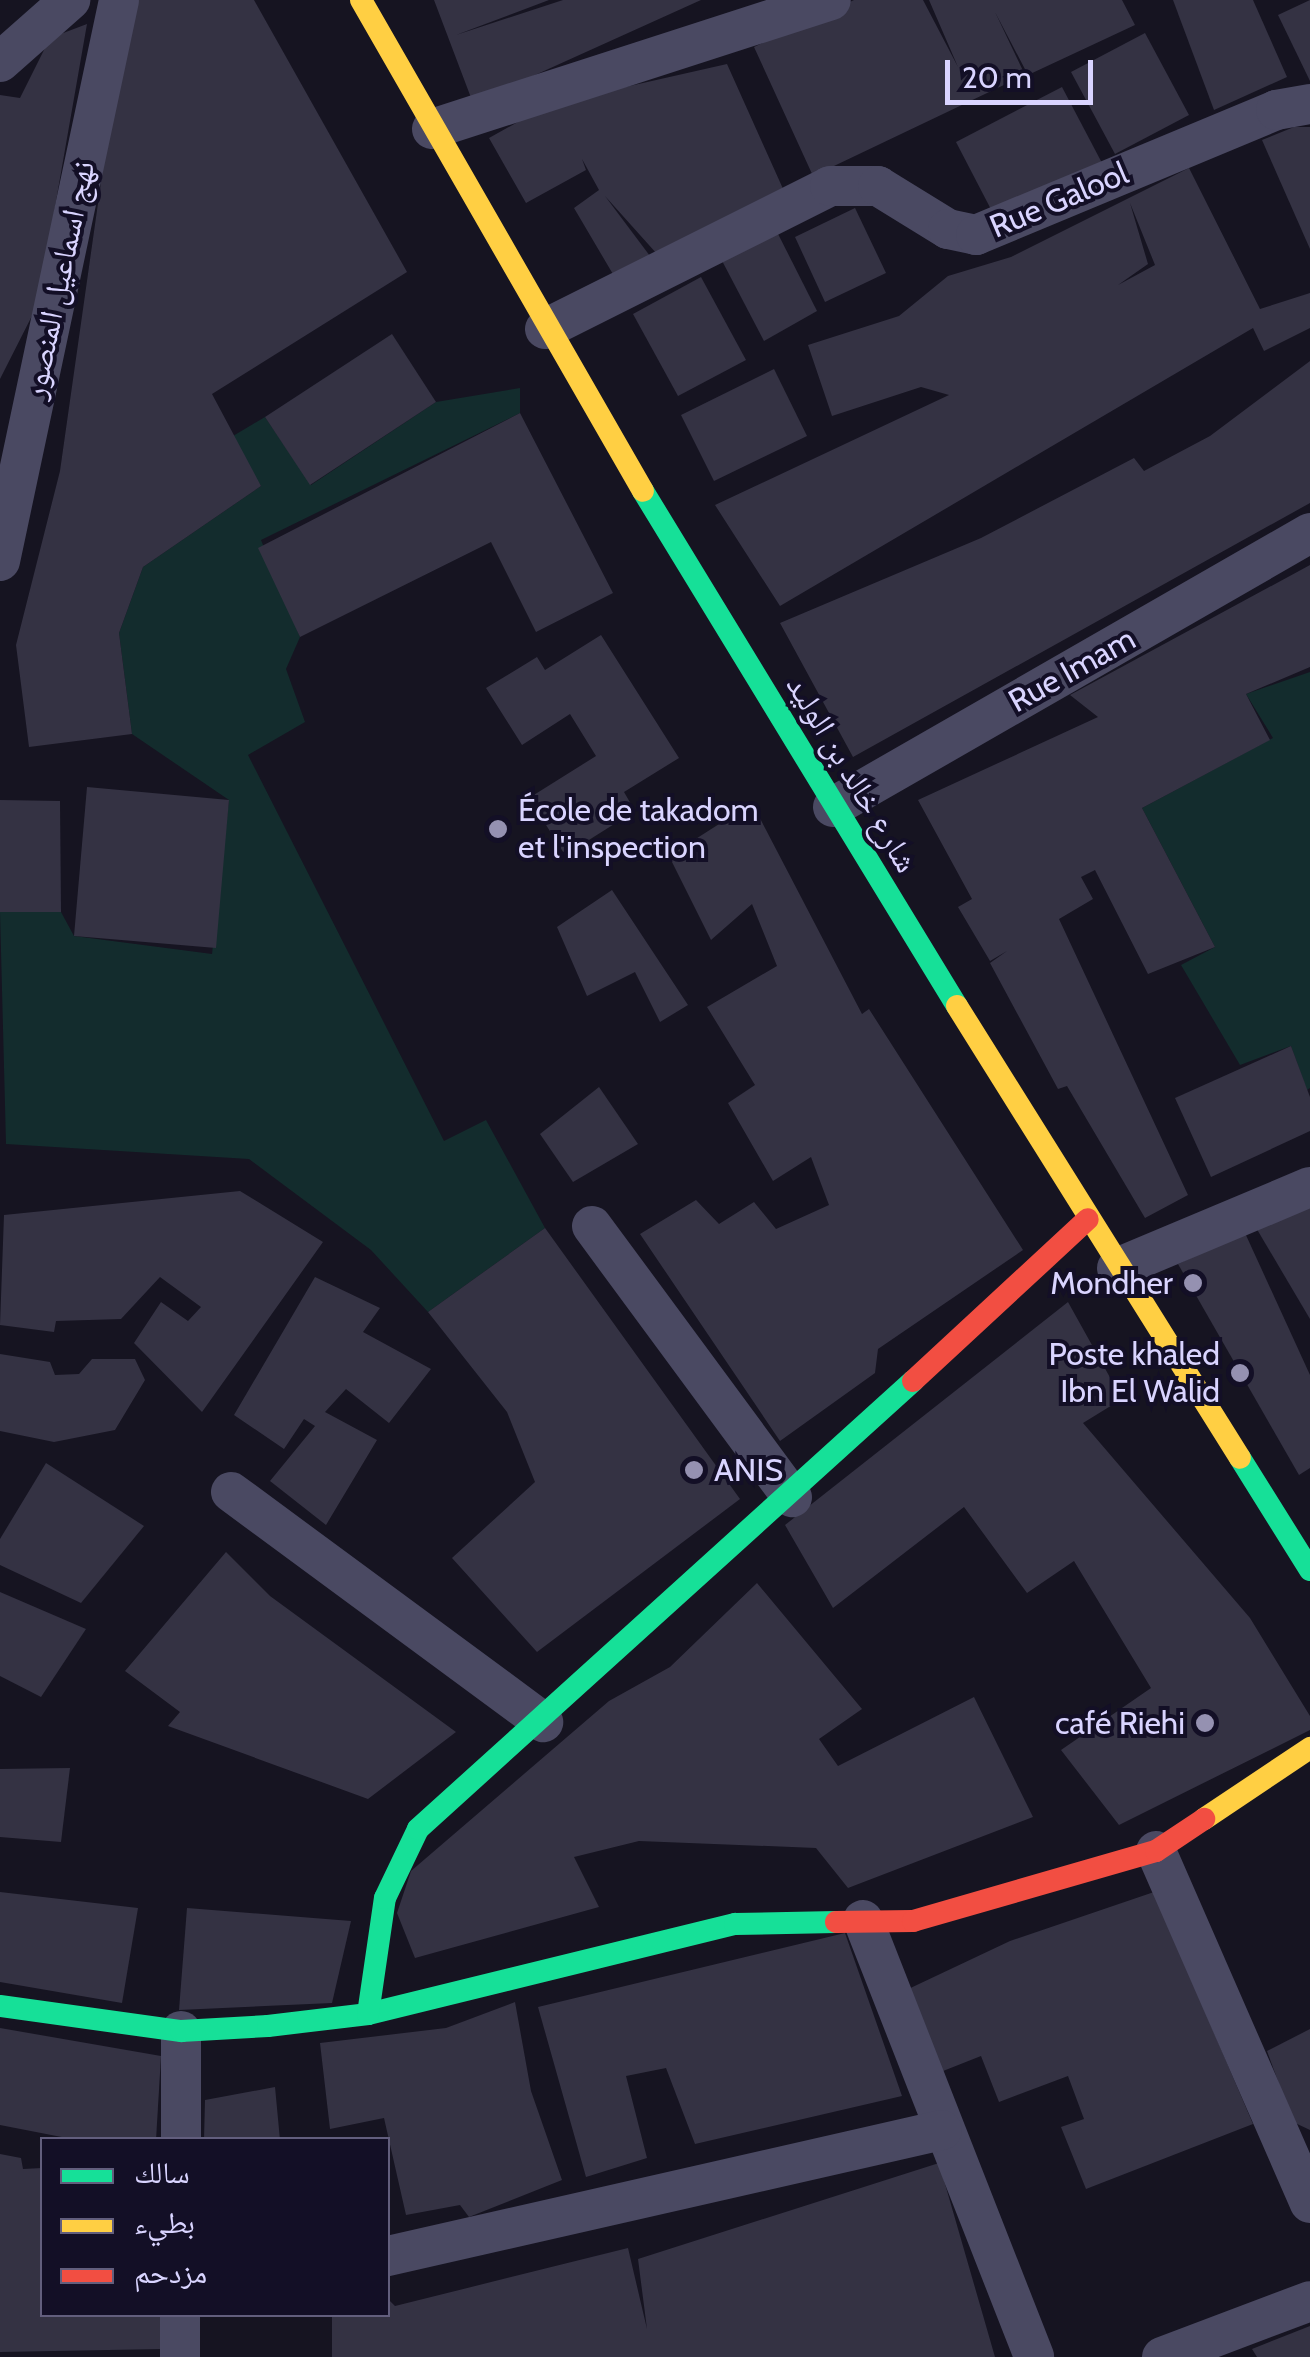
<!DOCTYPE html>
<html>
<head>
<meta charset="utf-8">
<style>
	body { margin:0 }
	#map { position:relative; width:1310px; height:2357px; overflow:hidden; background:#161421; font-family:Cabin,"Noto Naskh Arabic",sans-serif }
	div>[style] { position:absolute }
	.green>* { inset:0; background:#132c2d }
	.building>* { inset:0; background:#343243 }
	.street>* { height:40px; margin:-20px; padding:0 20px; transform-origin:20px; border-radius:20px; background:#4a4962 }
	.fast>* { height:22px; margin:-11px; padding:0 11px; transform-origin:11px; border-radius:11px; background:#16e098 }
	.slow>* { height:22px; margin:-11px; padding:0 11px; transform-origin:11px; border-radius:11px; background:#ffcf43 }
	.jam>* { height:22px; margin:-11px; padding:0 11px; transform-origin:11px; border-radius:11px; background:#f24e42 }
	.dots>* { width:28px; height:28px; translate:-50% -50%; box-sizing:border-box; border:5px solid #130f26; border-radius:50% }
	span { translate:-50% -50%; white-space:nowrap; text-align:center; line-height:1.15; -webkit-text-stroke:8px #130f26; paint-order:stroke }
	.street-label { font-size:32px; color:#d9d4ff }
	.poi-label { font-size:32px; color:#d9d4ff }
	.left { translate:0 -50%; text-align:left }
	.right { translate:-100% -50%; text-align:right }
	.legend { position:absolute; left:40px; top:2137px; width:350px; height:180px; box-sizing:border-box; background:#130f26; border:2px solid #625e7d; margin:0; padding:12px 18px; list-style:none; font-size:30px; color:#d9d4ff }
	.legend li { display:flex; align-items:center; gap:20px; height:50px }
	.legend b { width:50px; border:2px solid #625e7d }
	.scale { position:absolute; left:945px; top:60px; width:148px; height:45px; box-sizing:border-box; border:5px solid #d9d4ff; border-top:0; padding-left:12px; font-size:30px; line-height:35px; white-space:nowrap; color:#d9d4ff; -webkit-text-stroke:8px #130f26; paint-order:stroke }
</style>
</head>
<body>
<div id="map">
	<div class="green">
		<i style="clip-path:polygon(520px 388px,520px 413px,261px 540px,300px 637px,286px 669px,305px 722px,248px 755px,444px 1141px,486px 1120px,545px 1228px,428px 1312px,371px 1250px,249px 1159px,6px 1144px,0 912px,61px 912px,74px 936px,212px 954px,229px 800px,132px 734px,119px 633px,143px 567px,261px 486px,228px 439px,265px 417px,311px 485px,436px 402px)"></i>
		<i style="clip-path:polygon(1310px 672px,1310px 1088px,1307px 1090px,1291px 1046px,1240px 1065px,1181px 965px,1215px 947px,1142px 808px,1273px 738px,1246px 694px)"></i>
	</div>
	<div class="building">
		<i style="clip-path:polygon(137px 0,254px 0,407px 272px,212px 394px,261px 486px,143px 567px,119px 633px,132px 734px,29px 747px,16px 645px,60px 471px,110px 119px)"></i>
		<i style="clip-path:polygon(434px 0,549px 0,456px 35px,563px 0,701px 0,473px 103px)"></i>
		<i style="clip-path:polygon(854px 0,923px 0,958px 67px,929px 0,1122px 0,1135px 25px,1028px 75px,995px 12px,1025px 75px,813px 176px,754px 47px)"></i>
		<i style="clip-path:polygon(1173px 0,1253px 0,1287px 77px,1214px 110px)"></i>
		<i style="clip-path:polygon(1310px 0,1310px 81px,1278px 15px)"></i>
		<i style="clip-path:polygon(87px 24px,38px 304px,0 379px,0 95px,20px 98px,50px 38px)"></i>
		<i style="clip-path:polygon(1145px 33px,1189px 115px,1115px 154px,1071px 72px)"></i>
		<i style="clip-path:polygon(727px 64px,784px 191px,657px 254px,605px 196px,653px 260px,617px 281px,574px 208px,599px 190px,582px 159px,586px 170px,526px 203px,489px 138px,550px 104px)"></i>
		<i style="clip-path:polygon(1062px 87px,1102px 163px,996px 219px,956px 142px)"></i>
		<i style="clip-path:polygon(1294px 127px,1310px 127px,1310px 249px,1262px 140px)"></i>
		<i style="clip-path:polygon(evenodd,1189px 168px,1260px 309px,1310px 293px,1310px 328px,1264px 351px,1253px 328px,780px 606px,715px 505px,949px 395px,921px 387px,832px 416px,808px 345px,899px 316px,948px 276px,1011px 257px,1189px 168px,1130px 203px,1155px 265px,1118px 285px,1148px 264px,1130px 203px)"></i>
		<i style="clip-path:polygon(855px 208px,886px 273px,825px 302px,795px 237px)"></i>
		<i style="clip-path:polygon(772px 222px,817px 311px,764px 341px,719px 255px)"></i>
		<i style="clip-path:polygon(701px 277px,746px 360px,678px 396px,633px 314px)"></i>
		<i style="clip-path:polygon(392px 334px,436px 402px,310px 485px,265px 417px)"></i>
		<i style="clip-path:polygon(1310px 361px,1310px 503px,853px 757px,780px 623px,981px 538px,1134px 458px,1144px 471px,1210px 436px)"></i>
		<i style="clip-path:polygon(774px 369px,807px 436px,714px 481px,681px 415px)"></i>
		<i style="clip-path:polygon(520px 413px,613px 593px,536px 632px,491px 542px,300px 637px,258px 548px)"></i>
		<i style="clip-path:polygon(1310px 565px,1310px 667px,1246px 694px,1270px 740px,1142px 808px,1215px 947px,1148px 974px,1095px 870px,1081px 877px,1093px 899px,1059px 919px,1188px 1195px,1145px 1218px,1067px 1086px,1058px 1089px,990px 963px,1007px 951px,990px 961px,958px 907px,972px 899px,918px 800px,1098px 717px,1070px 695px)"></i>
		<i style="clip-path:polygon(601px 635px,679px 758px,624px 792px,635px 811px,565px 855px,529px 798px,596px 756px,570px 714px,522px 745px,486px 688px,537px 657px,545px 670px)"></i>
		<i style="clip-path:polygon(87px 787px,229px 800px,216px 948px,74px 936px)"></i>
		<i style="clip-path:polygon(0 800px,60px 801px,61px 912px,0 912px)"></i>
		<i style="clip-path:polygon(752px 803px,862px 1014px,869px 1009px,1023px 1250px,878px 1349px,875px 1373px,780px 1441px,640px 1234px,696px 1200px,719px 1224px,754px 1202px,776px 1229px,829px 1205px,811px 1157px,773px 1181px,728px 1103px,755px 1085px,707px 1007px,777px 966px,752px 904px,711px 940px,669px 856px)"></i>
		<i style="clip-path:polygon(612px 890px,688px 1005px,660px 1022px,635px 972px,587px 996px,557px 927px)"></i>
		<i style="clip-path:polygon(1291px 1046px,1310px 1097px,1310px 1131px,1211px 1177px,1175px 1098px)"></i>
		<i style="clip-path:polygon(599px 1087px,638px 1144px,573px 1182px,540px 1134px)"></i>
		<i style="clip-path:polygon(240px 1191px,323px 1242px,202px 1412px,134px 1343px,161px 1302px,188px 1321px,201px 1307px,160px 1277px,121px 1319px,56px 1321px,54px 1332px,0 1325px,4px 1215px)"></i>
		<i style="clip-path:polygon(1310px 1206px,1310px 1319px,1255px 1226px)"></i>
		<i style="clip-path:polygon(545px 1228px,740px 1499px,537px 1652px,452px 1558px,535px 1482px,507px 1412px,428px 1312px)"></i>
		<i style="clip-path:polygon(1245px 1233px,1310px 1375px,1310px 1468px,1299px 1475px,1178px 1264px)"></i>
		<i style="clip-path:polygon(315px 1277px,380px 1308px,363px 1332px,431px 1369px,389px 1423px,346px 1389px,325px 1412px,377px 1440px,326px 1525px,270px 1481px,315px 1426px,304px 1419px,284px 1449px,234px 1415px)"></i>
		<i style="clip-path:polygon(1068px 1302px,1122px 1399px,1083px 1423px,1250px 1618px,1310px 1716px,1310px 1730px,1119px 1825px,1061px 1750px,1151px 1688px,1074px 1561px,1027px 1593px,964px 1507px,833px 1608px,785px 1525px)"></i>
		<i style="clip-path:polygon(0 1354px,50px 1362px,55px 1375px,79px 1374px,92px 1359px,135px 1359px,145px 1380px,115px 1430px,54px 1442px,0 1431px)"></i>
		<i style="clip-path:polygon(46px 1463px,144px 1526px,81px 1603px,0 1565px,0 1539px)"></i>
		<i style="clip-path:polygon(226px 1552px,270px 1596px,456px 1732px,368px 1799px,168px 1726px,180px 1712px,125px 1671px)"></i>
		<i style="clip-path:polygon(757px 1583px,862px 1709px,819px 1739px,838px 1766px,974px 1697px,1033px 1817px,848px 1888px,816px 1848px,639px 1841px,574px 1857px,599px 1907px,415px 1958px,397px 1913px,411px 1871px,609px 1701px,670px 1667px)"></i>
		<i style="clip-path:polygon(0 1592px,86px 1629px,41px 1697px,0 1676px)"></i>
		<i style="clip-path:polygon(70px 1768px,61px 1842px,0 1837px,0 1769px)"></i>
		<i style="clip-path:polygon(0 1892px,138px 1908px,122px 2003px,0 1982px)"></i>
		<i style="clip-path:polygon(1154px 1892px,1253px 2124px,1086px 2189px,1061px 2127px,1084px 2119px,1068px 2076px,999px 2102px,981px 2056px,938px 2073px,902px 1992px,1010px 1941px)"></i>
		<i style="clip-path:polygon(187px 1908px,351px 1921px,332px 2003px,179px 2010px)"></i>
		<i style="clip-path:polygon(845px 1933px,902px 2096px,695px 2144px,666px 2068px,626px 2076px,647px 2158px,586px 2177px,538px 2007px)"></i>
		<i style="clip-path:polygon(515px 2002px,531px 2091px,562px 2180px,469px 2217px,460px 2205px,406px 2215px,384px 2118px,330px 2129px,320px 2043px,446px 2028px)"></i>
		<i style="clip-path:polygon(0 2028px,161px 2056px,156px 2140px,77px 2140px,0 2125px)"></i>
		<i style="clip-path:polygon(1310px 2029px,1310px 2130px,1293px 2122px,1267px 2051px)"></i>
		<i style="clip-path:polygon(275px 2087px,280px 2140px,204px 2140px,205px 2100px)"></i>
		<i style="clip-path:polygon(0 2154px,21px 2158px,23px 2169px,42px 2168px,42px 2314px,163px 2314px,162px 2349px,0 2352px)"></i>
		<i style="clip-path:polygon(939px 2163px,995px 2357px,332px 2357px,332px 2314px,388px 2314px,388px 2299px,395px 2306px,628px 2248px,647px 2329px,638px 2259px)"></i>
		<i style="clip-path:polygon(1310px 2326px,1310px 2357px,1257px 2357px,1252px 2349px)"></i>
	</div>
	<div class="street">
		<i style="left:0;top:62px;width:94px;rotate:-41.5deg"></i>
		<i style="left:432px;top:129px;width:419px;rotate:-17.9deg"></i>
		<i style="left:545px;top:329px;width:319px;rotate:-26.6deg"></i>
		<i style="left:830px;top:186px;width:48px"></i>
		<i style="left:878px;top:186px;width:82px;rotate:31.6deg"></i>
		<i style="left:948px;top:229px;width:29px;rotate:12deg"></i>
		<i style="left:976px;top:235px;width:325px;rotate:-22.6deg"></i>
		<i style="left:1276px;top:110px;width:35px;rotate:-10deg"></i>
		<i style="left:0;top:561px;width:573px;rotate:-78.02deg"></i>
		<i style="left:833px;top:807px;width:550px;rotate:-29.87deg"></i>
		<i style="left:592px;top:1226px;width:337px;rotate:53.6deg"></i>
		<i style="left:1117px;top:1268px;width:209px;rotate:-22.8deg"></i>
		<i style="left:231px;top:1492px;width:388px;rotate:36.4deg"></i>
		<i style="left:1156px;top:1851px;width:384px;rotate:66.4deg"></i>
		<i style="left:863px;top:1920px;width:469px;rotate:68.6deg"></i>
		<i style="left:181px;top:2140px;width:109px;rotate:-90deg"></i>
		<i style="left:388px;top:2256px;width:568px;rotate:-12.81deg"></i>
		<i style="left:180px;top:2357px;width:43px;rotate:-90deg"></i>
		<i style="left:1162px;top:2357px;width:158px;rotate:-20.7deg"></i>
	</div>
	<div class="fast">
		<i style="left:643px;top:491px;width:603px;rotate:58.63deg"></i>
		<i style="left:1240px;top:1458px;width:132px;rotate:58deg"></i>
		<i style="left:0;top:2006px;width:183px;rotate:7.9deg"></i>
		<i style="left:181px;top:2031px;width:87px;rotate:-3.3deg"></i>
		<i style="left:268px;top:2026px;width:101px;rotate:-6.8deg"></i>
		<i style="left:368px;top:2014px;width:378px;rotate:-13.8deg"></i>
		<i style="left:735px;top:1924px;width:101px;rotate:-1.1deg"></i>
		<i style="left:368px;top:2014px;width:117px;rotate:-81.7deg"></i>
		<i style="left:385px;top:1898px;width:76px;rotate:-64.4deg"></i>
		<i style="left:418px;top:1829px;width:668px;rotate:-42.15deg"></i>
	</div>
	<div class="slow">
		<i style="left:361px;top:0;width:566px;rotate:60.13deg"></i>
		<i style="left:957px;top:1006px;width:533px;rotate:57.95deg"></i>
		<i style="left:1204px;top:1819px;width:128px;rotate:-33.8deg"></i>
	</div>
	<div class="jam">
		<i style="left:913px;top:1381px;width:238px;rotate:-42.8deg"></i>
		<i style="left:836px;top:1922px;width:77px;rotate:-0.7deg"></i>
		<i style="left:913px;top:1921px;width:253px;rotate:-16.1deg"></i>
		<i style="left:1156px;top:1851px;width:58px;rotate:-33.7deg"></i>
	</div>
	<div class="dots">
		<i style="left:498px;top:829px;background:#9591b1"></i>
		<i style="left:1193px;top:1283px;background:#9591b1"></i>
		<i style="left:1240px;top:1373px;background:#9591b1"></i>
		<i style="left:694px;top:1470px;background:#9591b1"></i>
		<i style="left:1205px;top:1723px;background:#9591b1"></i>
	</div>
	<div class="street-label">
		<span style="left:1059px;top:200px;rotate:-23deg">Rue Galool</span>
		<span style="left:59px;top:280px;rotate:-78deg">نهج اسماعيل المنصور</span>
		<span style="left:1072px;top:670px;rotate:-29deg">Rue Imam</span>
		<span style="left:852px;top:774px;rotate:59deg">شارع خالد بن الوليد</span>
	</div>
	<div class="poi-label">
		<span class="left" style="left:518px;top:829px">École de takadom<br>et l'inspection</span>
		<span class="right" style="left:1173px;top:1283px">Mondher</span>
		<span class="right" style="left:1220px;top:1373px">Poste khaled<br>Ibn El Walid</span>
		<span class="left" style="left:714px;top:1470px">ANIS</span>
		<span class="right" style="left:1185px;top:1723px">café Riehi</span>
	</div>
	<ul class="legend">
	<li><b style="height:12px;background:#16e098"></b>سالك</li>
	<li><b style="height:12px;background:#ffcf43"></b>بطيء</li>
	<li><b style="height:12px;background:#f24e42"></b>مزدحم</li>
	</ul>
	<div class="scale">20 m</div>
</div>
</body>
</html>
